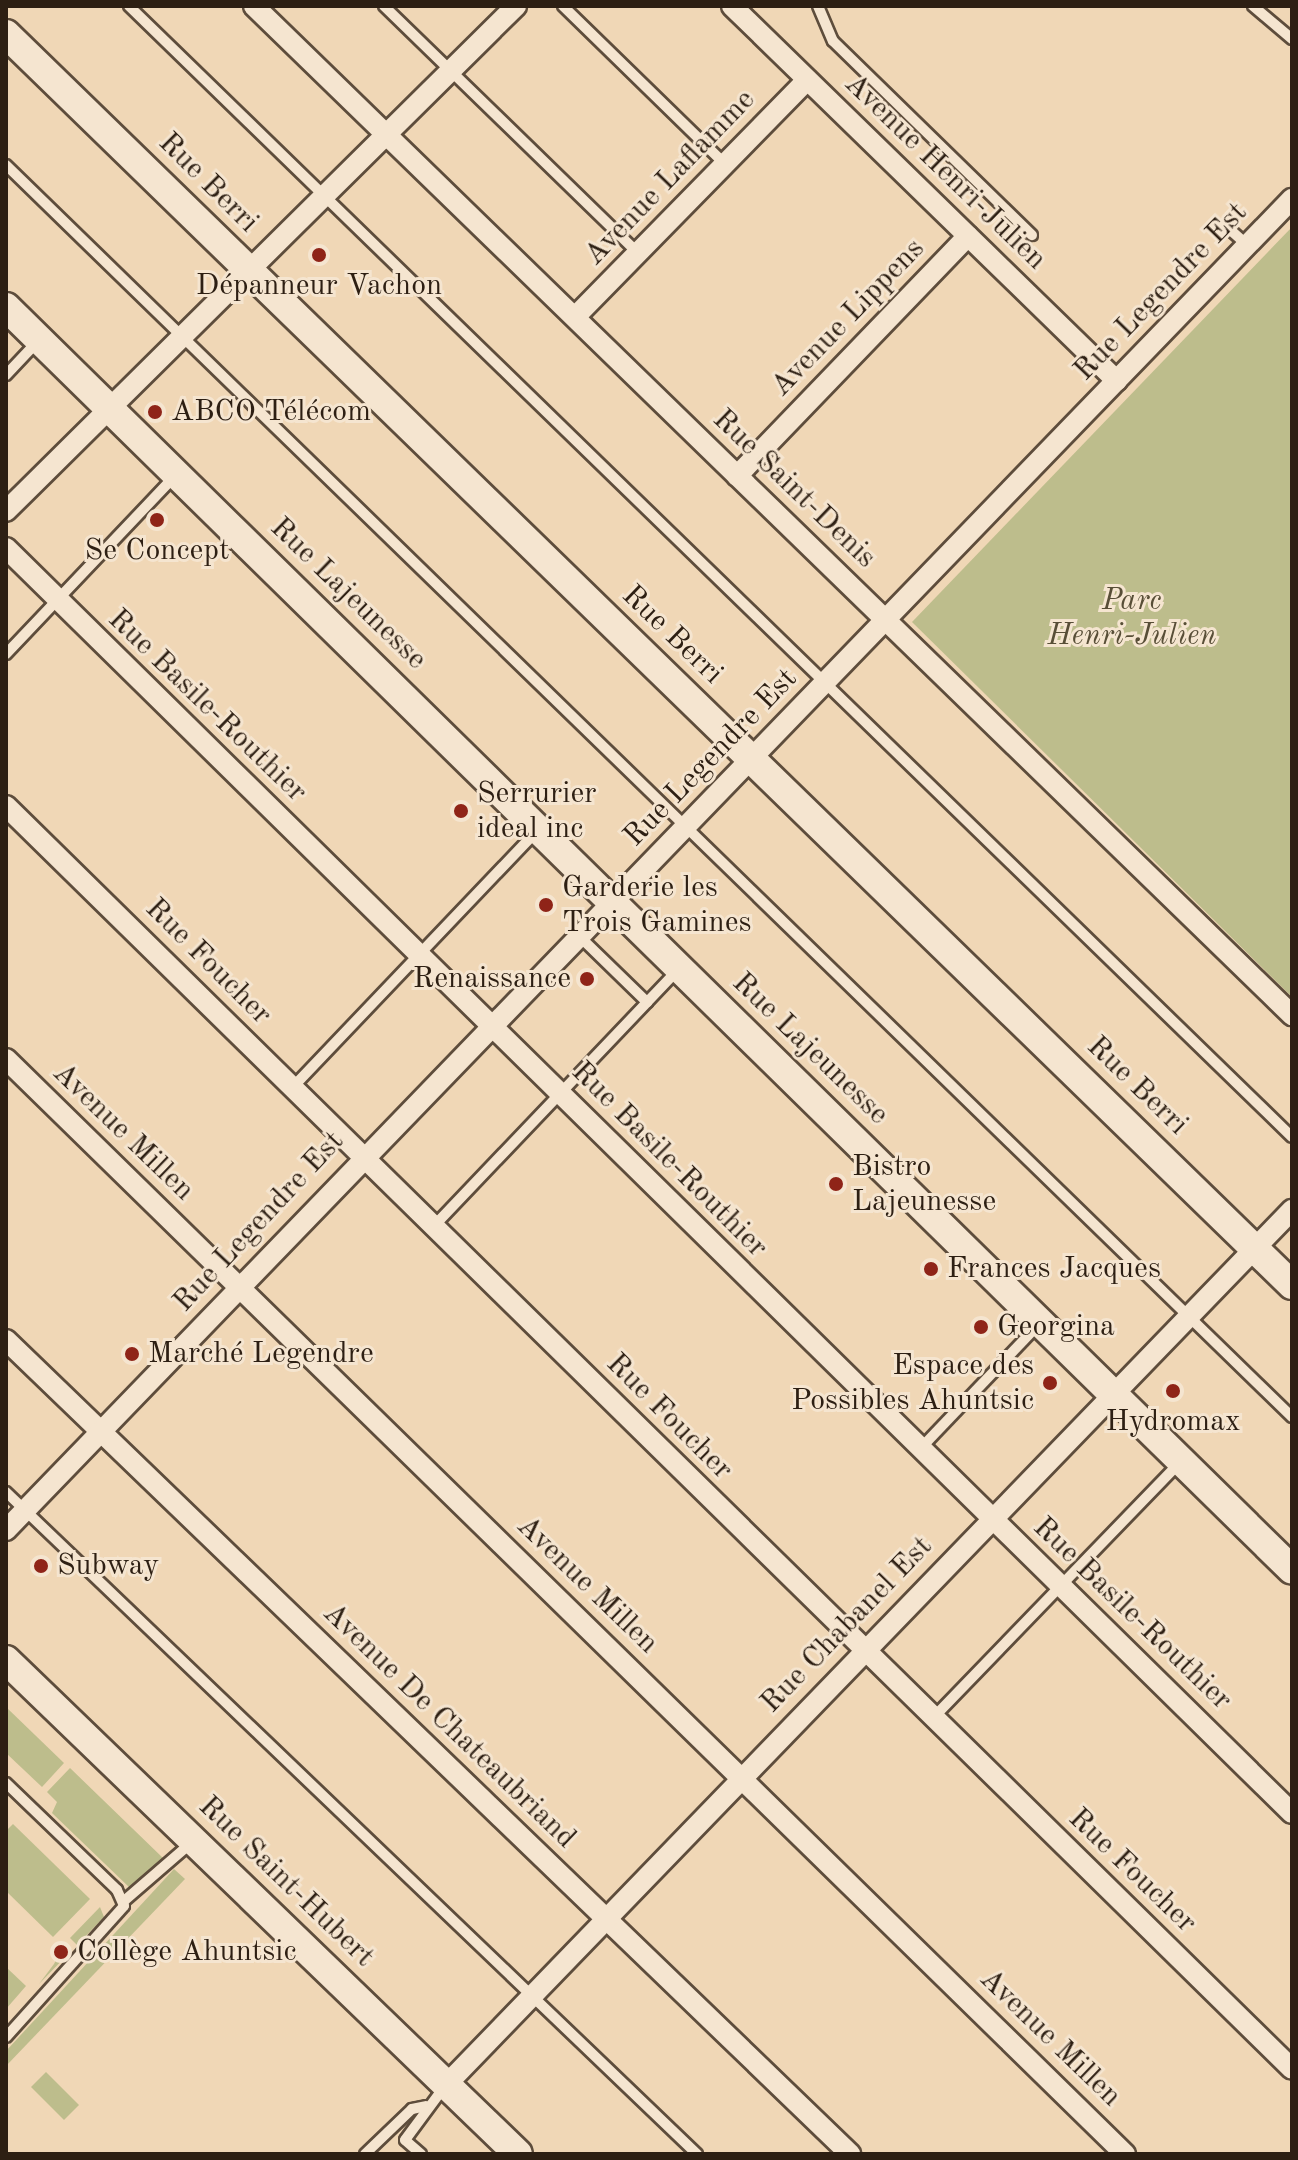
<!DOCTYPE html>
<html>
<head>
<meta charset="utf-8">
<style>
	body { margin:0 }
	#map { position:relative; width:1298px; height:2160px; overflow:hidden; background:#f0d7b6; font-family:"Old Standard TT",serif }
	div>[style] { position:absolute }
	.green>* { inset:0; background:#bdbd8c }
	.roads { filter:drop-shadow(2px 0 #5e4d3c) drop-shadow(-2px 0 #5e4d3c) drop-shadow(0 2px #5e4d3c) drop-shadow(0 -2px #5e4d3c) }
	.service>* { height:10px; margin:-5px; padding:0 5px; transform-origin:5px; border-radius:5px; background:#f5e5d0 }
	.minor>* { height:20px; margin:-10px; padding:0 10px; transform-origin:10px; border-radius:10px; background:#f5e5d0 }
	.secondary>* { height:28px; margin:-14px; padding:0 14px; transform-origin:14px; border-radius:14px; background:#f5e5d0 }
	.dots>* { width:22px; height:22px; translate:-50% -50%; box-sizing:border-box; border:4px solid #f5e5d0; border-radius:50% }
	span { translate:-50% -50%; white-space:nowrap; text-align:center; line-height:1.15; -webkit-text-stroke:6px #f5e5d0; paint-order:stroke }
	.street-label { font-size:30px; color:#2d1f13 }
	.poi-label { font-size:30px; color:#2d1f13 }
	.left { translate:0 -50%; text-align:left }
	.right { translate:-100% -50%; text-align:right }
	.park-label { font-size:30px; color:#584e37; font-style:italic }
	.frame { position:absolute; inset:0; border:8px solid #2d1f13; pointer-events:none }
</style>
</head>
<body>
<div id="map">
	<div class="green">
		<i style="clip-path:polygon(1292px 227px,1292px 997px,912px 622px)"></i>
		<i style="clip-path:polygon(6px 1707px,64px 1763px,42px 1787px,6px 1753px)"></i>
		<i style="clip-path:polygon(70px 1768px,163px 1858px,130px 1888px,52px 1813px,57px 1802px,47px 1792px)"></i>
		<i style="clip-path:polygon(13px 1824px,90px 1899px,53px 1937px,6px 1891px,6px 1831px)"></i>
		<i style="clip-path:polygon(174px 1869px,185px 1879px,6px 2066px,6px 2051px)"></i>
		<i style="clip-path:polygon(100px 1907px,104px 1917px,77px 1945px,70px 1938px)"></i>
		<i style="clip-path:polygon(65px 1943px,72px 1950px,39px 1984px,54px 1964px)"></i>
		<i style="clip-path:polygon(6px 1967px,26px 1986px,6px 2009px)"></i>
		<i style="clip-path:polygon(46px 2072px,79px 2105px,64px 2120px,31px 2087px)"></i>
	</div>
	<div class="roads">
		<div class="service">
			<i style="left:129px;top:6px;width:1622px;rotate:44.2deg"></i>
			<i style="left:384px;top:6px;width:354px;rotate:44.2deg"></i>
			<i style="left:563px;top:6px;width:225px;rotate:44.3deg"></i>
			<i style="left:818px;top:6px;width:38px;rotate:67deg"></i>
			<i style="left:833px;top:41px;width:278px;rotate:44.3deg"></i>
			<i style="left:1253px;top:6px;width:51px;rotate:40.2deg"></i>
			<i style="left:6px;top:165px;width:1795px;rotate:44.23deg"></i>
			<i style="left:1226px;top:226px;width:30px;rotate:42deg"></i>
			<i style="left:6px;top:375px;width:47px;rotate:-46.7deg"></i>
			<i style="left:6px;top:654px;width:245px;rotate:-46.5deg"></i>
			<i style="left:577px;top:934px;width:98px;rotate:44.2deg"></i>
			<i style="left:292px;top:1088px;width:356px;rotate:-46.4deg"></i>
			<i style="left:433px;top:1227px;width:355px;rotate:-46.4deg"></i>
			<i style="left:920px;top:1449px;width:173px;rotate:-46.4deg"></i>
			<i style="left:6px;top:1492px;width:957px;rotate:43.77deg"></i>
			<i style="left:933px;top:1718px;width:356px;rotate:-46deg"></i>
			<i style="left:6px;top:1783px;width:154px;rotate:43.9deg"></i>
			<i style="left:117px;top:1890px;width:17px;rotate:66deg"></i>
			<i style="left:124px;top:1906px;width:176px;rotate:132deg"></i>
			<i style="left:124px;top:1901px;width:89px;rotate:-40.9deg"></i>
			<i style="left:365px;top:2154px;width:65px;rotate:-43.8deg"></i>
			<i style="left:412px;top:2109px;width:14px;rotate:-12deg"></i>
			<i style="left:421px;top:2154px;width:21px;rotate:-139deg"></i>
			<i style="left:405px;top:2140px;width:67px;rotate:-53.5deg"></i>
		</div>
		<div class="minor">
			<i style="left:254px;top:6px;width:1448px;rotate:44.19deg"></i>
			<i style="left:732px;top:6px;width:537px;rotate:44.25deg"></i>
			<i style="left:575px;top:317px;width:332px;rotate:-45.6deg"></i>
			<i style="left:737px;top:476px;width:333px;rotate:-46.1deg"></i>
			<i style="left:6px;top:511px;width:718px;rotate:-44.72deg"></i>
			<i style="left:6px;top:548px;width:1804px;rotate:44.53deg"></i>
			<i style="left:6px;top:806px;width:1802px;rotate:44.48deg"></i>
			<i style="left:6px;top:1059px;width:1566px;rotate:44.38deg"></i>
			<i style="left:6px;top:1340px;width:1173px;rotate:43.96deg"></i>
			<i style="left:6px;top:1530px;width:1851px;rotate:-45.99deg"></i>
			<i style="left:447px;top:2084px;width:1216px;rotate:-45.97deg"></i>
		</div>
		<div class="secondary">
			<i style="left:6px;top:34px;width:1794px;rotate:44.21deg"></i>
			<i style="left:6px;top:307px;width:1802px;rotate:44.48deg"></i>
			<i style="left:6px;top:1660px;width:711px;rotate:43.97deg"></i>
		</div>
	</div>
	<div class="dots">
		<i style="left:319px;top:255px;background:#8f2418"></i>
		<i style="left:155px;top:412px;background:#8f2418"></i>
		<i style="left:157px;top:520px;background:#8f2418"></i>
		<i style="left:461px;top:811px;background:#8f2418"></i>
		<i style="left:546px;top:905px;background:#8f2418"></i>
		<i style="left:587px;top:979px;background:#8f2418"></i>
		<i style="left:836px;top:1184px;background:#8f2418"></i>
		<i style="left:931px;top:1269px;background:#8f2418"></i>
		<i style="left:981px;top:1327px;background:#8f2418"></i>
		<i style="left:132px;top:1354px;background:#8f2418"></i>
		<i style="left:1050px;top:1383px;background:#8f2418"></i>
		<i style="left:1173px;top:1391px;background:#8f2418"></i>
		<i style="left:41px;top:1566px;background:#8f2418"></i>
		<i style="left:61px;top:1952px;background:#8f2418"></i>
	</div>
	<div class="street-label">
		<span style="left:945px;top:172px;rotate:44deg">Avenue Henri-Julien</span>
		<span style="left:670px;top:178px;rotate:-46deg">Avenue Laflamme</span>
		<span style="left:208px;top:183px;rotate:45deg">Rue Berri</span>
		<span style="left:1161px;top:292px;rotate:-46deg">Rue Legendre Est</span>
		<span style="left:848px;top:318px;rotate:-46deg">Avenue Lippens</span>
		<span style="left:794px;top:489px;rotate:44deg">Rue Saint-Denis</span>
		<span style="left:348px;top:594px;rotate:44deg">Rue Lajeunesse</span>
		<span style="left:672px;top:635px;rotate:44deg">Rue Berri</span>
		<span style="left:207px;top:706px;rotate:44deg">Rue Basile-Routhier</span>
		<span style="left:711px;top:758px;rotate:-46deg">Rue Legendre Est</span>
		<span style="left:208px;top:962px;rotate:45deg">Rue Foucher</span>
		<span style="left:810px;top:1049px;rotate:44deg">Rue Lajeunesse</span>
		<span style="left:1137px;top:1086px;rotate:44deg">Rue Berri</span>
		<span style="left:123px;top:1132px;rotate:44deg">Avenue Millen</span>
		<span style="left:669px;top:1160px;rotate:45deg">Rue Basile-Routhier</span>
		<span style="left:259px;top:1222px;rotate:-47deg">Rue Legendre Est</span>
		<span style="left:669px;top:1417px;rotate:45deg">Rue Foucher</span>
		<span style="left:587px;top:1585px;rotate:44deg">Avenue Millen</span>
		<span style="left:1132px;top:1614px;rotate:44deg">Rue Basile-Routhier</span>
		<span style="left:847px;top:1625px;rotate:-46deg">Rue Chabanel Est</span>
		<span style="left:449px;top:1726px;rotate:44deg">Avenue De Chateaubriand</span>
		<span style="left:1132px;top:1871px;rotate:44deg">Rue Foucher</span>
		<span style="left:286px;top:1882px;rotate:44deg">Rue Saint-Hubert</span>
		<span style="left:1050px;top:2038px;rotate:44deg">Avenue Millen</span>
	</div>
	<div class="poi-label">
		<span style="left:319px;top:286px">Dépanneur Vachon</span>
		<span class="left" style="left:171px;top:412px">ABCO Télécom</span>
		<span style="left:157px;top:551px">Se Concept</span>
		<span class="left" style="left:477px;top:811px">Serrurier<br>ideal inc</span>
		<span class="left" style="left:562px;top:905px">Garderie les<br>Trois Gamines</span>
		<span class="right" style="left:571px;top:979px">Renaissance</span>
		<span class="left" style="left:852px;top:1184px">Bistro<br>Lajeunesse</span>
		<span class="left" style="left:947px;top:1269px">Frances Jacques</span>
		<span class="left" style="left:997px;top:1327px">Georgina</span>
		<span class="left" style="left:148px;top:1354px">Marché Legendre</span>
		<span class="right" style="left:1034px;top:1383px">Espace des<br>Possibles Ahuntsic</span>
		<span style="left:1173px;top:1422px">Hydromax</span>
		<span class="left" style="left:57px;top:1566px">Subway</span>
		<span class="left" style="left:77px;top:1952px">Collège Ahuntsic</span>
	</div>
	<div class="park-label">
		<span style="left:1132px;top:618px">Parc<br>Henri-Julien</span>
	</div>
	<div class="frame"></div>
</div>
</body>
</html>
